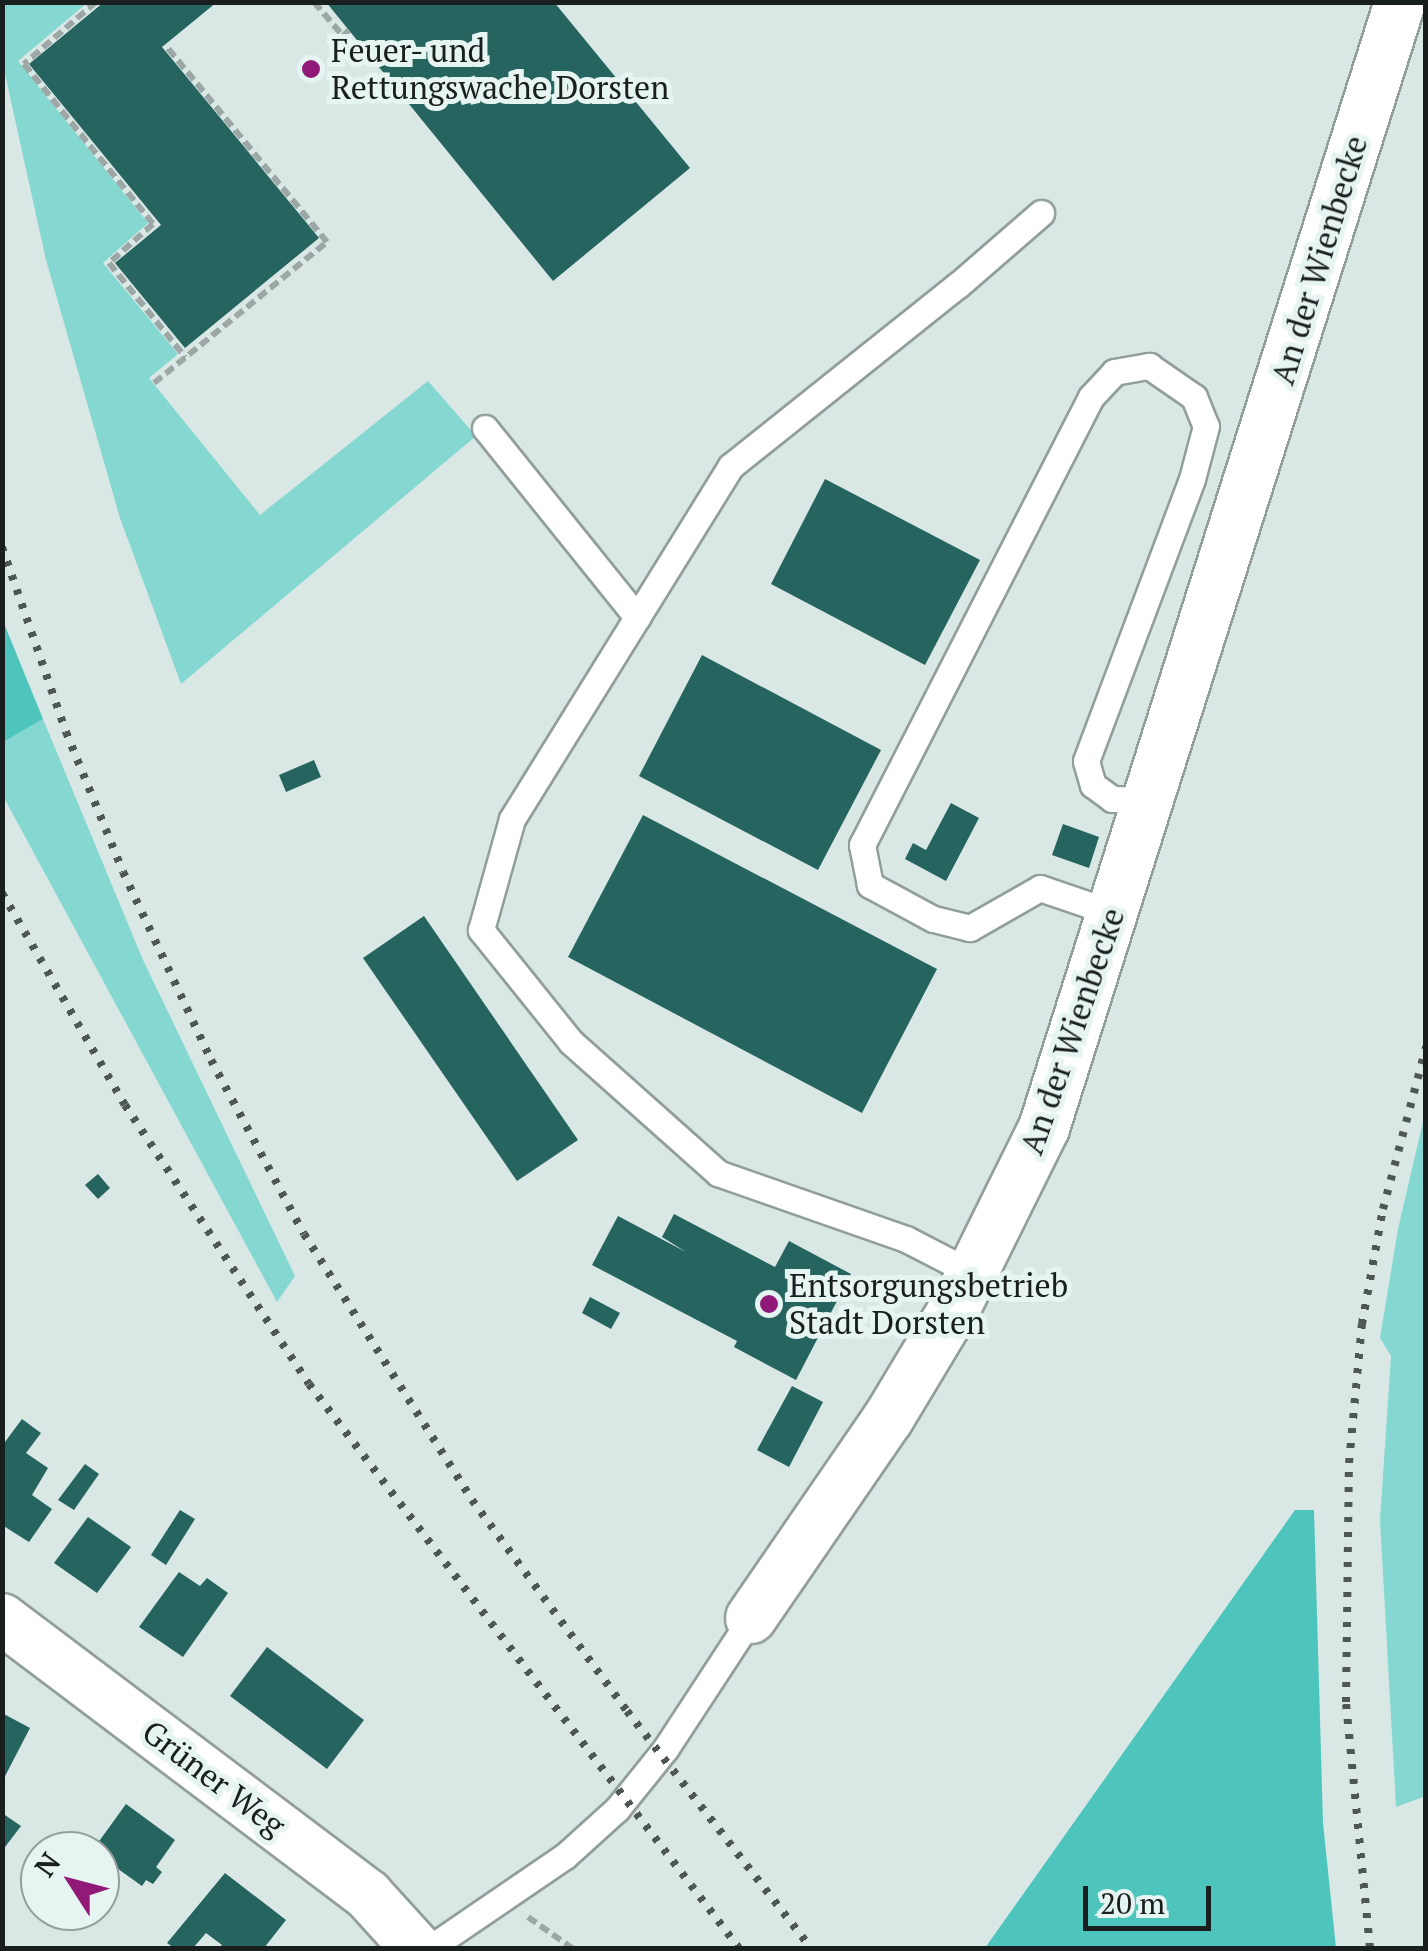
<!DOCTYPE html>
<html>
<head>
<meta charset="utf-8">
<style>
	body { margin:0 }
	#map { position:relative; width:1428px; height:1951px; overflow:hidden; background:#d9e7e5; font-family:"PT Serif",serif }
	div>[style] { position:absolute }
	.green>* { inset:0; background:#84d8d1 }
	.forest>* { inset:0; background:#4dc5bd }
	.building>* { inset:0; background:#25645f }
	.path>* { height:6px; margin-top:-3px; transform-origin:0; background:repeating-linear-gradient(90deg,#9ca7a6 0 10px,transparent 0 15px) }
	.roads { filter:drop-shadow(2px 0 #919e9c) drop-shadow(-2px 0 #919e9c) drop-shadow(0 2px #919e9c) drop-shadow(0 -2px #919e9c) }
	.service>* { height:25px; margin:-12.5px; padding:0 12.5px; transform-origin:12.5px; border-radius:12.5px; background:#fff }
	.minor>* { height:50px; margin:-25px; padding:0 25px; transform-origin:25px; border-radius:25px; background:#fff }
	.rail>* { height:8px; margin-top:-4px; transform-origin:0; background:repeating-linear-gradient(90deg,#4f5656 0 5px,transparent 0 15px) }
	.dots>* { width:28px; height:28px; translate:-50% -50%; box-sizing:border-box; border:5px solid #e6f4f2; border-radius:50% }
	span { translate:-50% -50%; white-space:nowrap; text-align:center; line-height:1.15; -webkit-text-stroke:10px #e6f4f2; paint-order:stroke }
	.poi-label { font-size:32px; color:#191e1e }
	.left { translate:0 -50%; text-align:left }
	.street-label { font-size:32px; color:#191e1e }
	.frame { position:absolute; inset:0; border:5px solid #191e1e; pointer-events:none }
	.north { position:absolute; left:20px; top:1831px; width:100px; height:100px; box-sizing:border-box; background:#e6f4f2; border:2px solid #949e9d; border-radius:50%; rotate:306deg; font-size:28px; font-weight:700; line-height:40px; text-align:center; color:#191e1e }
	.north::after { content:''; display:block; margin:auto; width:35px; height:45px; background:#911a78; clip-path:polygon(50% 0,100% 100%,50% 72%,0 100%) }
	.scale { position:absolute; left:1083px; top:1886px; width:128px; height:45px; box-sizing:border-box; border:5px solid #191e1e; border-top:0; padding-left:12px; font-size:30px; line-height:35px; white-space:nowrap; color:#191e1e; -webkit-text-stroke:8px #e6f4f2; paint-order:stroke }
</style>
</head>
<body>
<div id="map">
	<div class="green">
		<i style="clip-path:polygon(2px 3px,87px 3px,18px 61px,148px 223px,103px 263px,178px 354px,149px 378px,260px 515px,428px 381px,476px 436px,181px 684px,120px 518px,46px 260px,3px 65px)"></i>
		<i style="clip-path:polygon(43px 719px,143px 960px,295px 1276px,277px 1302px,3px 796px,2px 742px)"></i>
		<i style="clip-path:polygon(1425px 1113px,1426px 1796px,1396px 1807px,1380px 1520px,1391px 1356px,1380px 1338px,1398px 1229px)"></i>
	</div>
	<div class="forest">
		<i style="clip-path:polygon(3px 621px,43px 719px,3px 742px,2px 742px)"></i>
		<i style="clip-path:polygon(1295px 1510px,1314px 1510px,1323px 1823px,1336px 1948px,985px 1948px)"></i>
	</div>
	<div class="building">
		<i style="clip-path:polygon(104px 2px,217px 2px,162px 47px,319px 238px,185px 348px,115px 263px,161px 225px,29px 64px)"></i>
		<i style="clip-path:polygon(326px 2px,554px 2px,690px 168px,553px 281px)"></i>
		<i style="clip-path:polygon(825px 479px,980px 560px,925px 665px,771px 584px)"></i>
		<i style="clip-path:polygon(702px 655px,881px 750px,818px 870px,639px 776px)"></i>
		<i style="clip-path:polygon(314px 760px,321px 777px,286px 792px,279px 775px)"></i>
		<i style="clip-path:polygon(951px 803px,979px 818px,946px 881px,905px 859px,913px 843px,926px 850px)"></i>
		<i style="clip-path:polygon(643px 815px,937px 969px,862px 1113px,568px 957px)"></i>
		<i style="clip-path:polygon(1063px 824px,1099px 837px,1089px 868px,1052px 855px)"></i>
		<i style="clip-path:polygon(424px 916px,578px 1140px,517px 1181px,363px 958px)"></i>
		<i style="clip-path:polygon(98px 1174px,110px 1188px,98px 1199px,85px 1185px)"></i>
		<i style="clip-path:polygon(674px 1214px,775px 1267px,789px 1241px,851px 1274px,796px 1380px,734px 1347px,737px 1341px,592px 1265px,618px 1216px,686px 1252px,662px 1237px)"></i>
		<i style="clip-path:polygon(590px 1297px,620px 1313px,611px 1329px,582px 1313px)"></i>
		<i style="clip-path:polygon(792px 1386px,823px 1402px,789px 1467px,757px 1450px)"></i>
		<i style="clip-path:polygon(22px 1419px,41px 1433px,26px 1453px,48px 1468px,32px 1495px,52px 1509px,29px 1542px,2px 1525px,2px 1446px)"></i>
		<i style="clip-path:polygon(85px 1464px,99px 1474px,74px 1510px,58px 1500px)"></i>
		<i style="clip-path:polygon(180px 1510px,195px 1519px,166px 1565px,151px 1555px)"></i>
		<i style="clip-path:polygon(88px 1517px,131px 1547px,97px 1593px,54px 1563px)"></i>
		<i style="clip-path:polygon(179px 1572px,200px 1586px,207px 1578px,228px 1593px,183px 1657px,139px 1627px)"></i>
		<i style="clip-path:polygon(267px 1647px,364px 1720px,327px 1769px,230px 1696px)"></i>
		<i style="clip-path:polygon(2px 1713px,30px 1728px,2px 1782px)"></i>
		<i style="clip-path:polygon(126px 1804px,175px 1840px,156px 1867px,162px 1872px,153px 1884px,146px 1880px,142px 1886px,114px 1866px,100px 1885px,100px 1851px,92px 1851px)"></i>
		<i style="clip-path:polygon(2px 1813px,21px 1826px,2px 1851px)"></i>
		<i style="clip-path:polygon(225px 1873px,286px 1920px,264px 1948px,219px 1948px,222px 1945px,206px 1933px,193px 1948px,174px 1948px,167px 1943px)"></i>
	</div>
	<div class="path">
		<i style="left:96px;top:2px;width:95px;rotate:139.3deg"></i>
		<i style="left:24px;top:64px;width:206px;rotate:51.1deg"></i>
		<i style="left:153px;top:224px;width:59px;rotate:138.4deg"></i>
		<i style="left:109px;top:263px;width:121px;rotate:51deg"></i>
		<i style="left:314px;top:2px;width:45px;rotate:49.5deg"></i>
		<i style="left:343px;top:36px;width:8px;rotate:-45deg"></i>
		<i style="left:154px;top:383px;width:223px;rotate:-39.2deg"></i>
		<i style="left:327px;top:242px;width:255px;rotate:-129.4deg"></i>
		<i style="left:528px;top:1917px;width:54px;rotate:35.2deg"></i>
	</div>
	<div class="roads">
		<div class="service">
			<i style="left:485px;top:428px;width:243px;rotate:51.2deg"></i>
			<i style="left:1113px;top:913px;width:77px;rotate:-161.1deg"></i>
			<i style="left:1040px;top:888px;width:81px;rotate:150.3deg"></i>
			<i style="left:970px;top:928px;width:38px;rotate:-166deg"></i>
			<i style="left:933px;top:919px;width:72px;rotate:-151.6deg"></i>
			<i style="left:870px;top:885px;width:41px;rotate:-101.3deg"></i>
			<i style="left:862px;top:845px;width:503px;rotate:-62.93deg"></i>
			<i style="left:1091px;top:397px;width:34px;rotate:-47deg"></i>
			<i style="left:1114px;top:372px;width:36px;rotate:-10deg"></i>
			<i style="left:1149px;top:366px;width:55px;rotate:34.6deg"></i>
			<i style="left:1194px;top:397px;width:31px;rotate:68deg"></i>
			<i style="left:1206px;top:426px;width:55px;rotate:104.8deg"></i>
			<i style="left:1192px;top:479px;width:301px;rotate:110.6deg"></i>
			<i style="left:1086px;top:761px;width:25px;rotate:74deg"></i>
			<i style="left:1093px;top:785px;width:24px;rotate:36deg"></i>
			<i style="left:1112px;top:799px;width:39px;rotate:1deg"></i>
			<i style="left:972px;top:1273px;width:74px;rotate:-152.7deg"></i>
			<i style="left:906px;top:1239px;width:199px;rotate:-160.7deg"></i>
			<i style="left:718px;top:1173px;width:197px;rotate:-138.3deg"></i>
			<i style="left:571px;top:1042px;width:144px;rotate:-128.8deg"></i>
			<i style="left:481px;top:930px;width:115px;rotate:-74.4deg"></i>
			<i style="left:512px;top:819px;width:415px;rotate:-58.2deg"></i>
			<i style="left:731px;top:466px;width:290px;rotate:-38.6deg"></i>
			<i style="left:958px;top:285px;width:110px;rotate:-40.9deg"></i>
			<i style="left:430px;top:1948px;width:163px;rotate:-34.3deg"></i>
			<i style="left:565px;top:1856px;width:70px;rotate:-42.1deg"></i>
			<i style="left:617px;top:1809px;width:78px;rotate:-51.2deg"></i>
			<i style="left:666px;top:1748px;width:155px;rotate:-56.8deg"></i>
		</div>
		<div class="minor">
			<i style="left:751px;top:1618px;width:242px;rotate:-55.5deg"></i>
			<i style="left:888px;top:1419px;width:132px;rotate:-59deg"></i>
			<i style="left:956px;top:1306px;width:199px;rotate:-63.7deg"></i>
			<i style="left:1044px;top:1128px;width:1181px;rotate:-72.45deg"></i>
			<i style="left:2px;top:1619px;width:458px;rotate:37deg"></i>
			<i style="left:368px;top:1895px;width:72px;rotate:47.8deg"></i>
		</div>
	</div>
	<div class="rail">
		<i style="left:2px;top:547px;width:196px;rotate:70.9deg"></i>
		<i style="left:66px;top:732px;width:151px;rotate:67.8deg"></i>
		<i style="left:123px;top:872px;width:208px;rotate:64.9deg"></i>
		<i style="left:211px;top:1060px;width:197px;rotate:61.9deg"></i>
		<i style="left:304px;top:1234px;width:315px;rotate:57.7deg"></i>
		<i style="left:472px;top:1500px;width:262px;rotate:53.7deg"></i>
		<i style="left:627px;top:1711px;width:300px;rotate:52.2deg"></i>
		<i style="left:2px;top:893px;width:245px;rotate:59.9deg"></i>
		<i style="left:125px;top:1105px;width:334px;rotate:56.6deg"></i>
		<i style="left:309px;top:1384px;width:709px;rotate:52.68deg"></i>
		<i style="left:1370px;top:1948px;width:247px;rotate:-95.6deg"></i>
		<i style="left:1346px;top:1702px;width:239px;rotate:-89.3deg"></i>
		<i style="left:1349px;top:1463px;width:140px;rotate:-84.7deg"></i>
		<i style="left:1362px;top:1324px;width:117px;rotate:-79.7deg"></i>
		<i style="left:1383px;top:1209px;width:168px;rotate:-75.1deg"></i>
	</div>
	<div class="dots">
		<i style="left:311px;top:69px;background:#911a78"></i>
		<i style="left:769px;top:1304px;background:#911a78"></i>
	</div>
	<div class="poi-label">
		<span class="left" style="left:331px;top:69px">Feuer- und<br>Rettungswache Dorsten</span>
		<span class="left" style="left:789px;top:1304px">Entsorgungsbetrieb<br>Stadt Dorsten</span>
	</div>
	<div class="street-label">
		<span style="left:1319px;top:260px;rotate:-73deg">An der Wienbecke</span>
		<span style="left:1072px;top:1031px;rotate:-71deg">An der Wienbecke</span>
		<span style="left:214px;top:1778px;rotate:37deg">Grüner Weg</span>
	</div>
	<div class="frame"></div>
	<div class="north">N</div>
	<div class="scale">20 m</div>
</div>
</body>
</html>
